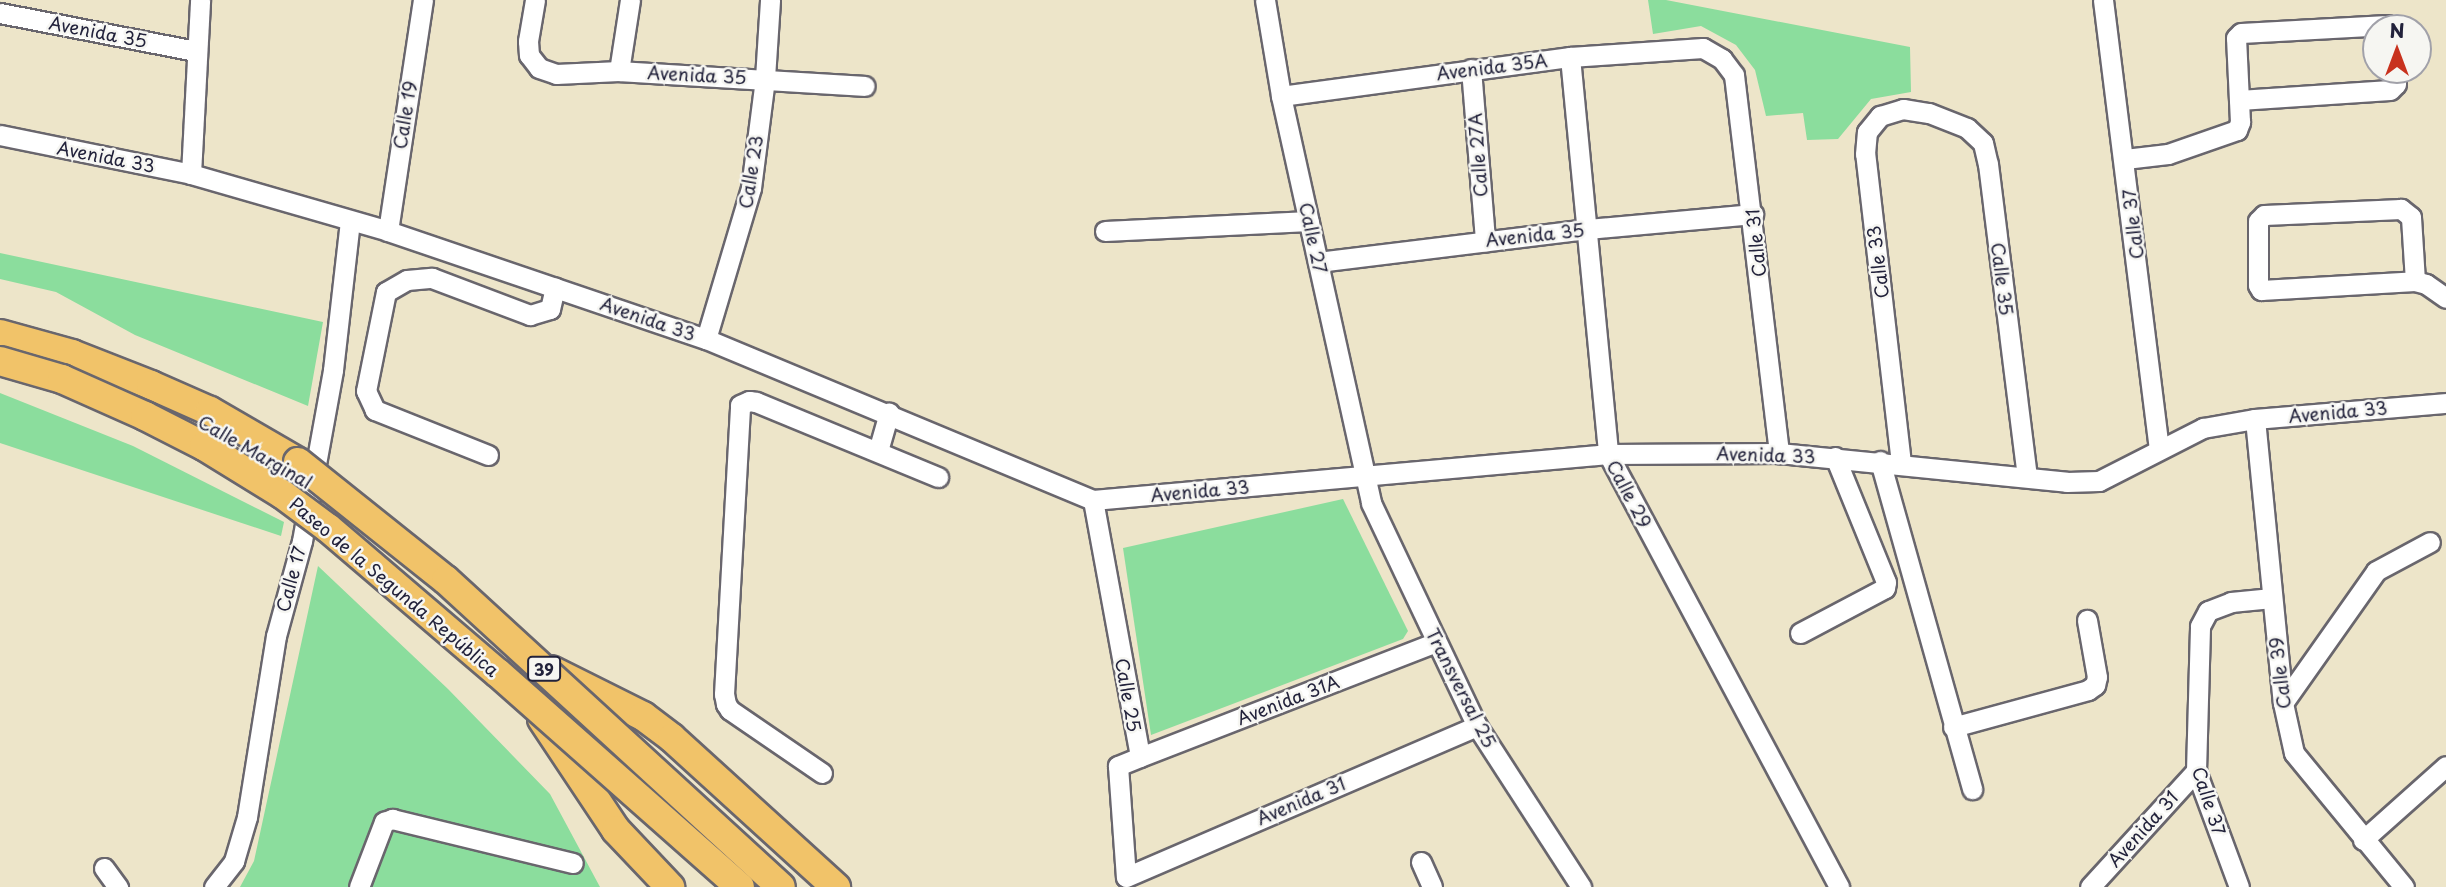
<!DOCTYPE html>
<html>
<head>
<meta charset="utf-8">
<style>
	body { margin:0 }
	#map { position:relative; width:2446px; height:887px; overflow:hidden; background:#ede5c9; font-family:"Playpen Sans",sans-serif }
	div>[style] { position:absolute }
	.green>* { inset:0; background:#8bdd9d }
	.roads { filter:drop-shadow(2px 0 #69666d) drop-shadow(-2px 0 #69666d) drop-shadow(0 2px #69666d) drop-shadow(0 -2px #69666d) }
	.minor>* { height:19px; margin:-9.5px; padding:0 9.5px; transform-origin:9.5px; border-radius:9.5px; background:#fff }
	.highway>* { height:28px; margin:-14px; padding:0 14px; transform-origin:14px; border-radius:14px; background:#f1c369 }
	.bridges { filter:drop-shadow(2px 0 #69666d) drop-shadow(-2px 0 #69666d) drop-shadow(0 2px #69666d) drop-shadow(0 -2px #69666d) }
	.highway-bridge>* { height:28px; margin:-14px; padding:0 14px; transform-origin:14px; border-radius:14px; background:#f1c369 }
	span { translate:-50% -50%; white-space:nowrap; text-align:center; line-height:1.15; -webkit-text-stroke:5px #f6f6f2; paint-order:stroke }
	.shield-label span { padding:2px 5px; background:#f6f6f2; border:2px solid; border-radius:5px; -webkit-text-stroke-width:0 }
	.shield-label { font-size:16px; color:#22223b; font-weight:700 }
	.street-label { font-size:18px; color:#22223b }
	.north { position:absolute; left:2362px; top:14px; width:70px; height:70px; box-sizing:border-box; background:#f6f6f2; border:2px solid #a1a1a9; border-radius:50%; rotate:0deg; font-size:19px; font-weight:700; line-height:28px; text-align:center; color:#22223b }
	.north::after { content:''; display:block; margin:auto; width:24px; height:32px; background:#c8321e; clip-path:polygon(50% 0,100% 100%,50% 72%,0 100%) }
</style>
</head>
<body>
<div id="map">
	<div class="green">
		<i style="clip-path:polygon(1648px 0,1666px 0,1910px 47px,1911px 92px,1871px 99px,1838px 139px,1807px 140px,1803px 113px,1766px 116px,1755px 70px,1736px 45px,1701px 26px,1653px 34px)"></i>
		<i style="clip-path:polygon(0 253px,323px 322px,308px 406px,135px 335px,56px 292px,0 279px)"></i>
		<i style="clip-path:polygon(0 393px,133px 446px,284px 522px,281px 536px,0 443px)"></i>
		<i style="clip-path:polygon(1343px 499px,1408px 631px,1403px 639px,1151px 735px,1123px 548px)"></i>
		<i style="clip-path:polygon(318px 566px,448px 689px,550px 794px,600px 887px,240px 887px,254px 861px)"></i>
	</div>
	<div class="roads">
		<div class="minor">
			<i style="left:535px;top:0;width:42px;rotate:99.7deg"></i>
			<i style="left:528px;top:41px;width:14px;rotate:86deg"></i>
			<i style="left:529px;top:55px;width:16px;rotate:52deg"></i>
			<i style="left:539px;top:68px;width:18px;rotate:19deg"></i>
			<i style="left:556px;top:74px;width:63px;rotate:-2.7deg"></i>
			<i style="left:619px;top:71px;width:246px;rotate:3.5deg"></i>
			<i style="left:1265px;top:0;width:97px;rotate:80.5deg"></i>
			<i style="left:1281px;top:96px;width:417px;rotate:77.5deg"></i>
			<i style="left:1371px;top:503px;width:247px;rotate:64.6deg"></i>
			<i style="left:1477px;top:726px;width:192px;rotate:57.1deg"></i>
			<i style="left:2103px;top:0;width:452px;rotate:82.9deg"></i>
			<i style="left:0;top:13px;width:199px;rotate:11deg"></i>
			<i style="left:1570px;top:57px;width:399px;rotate:84.5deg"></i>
			<i style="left:1608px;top:454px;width:491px;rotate:61.9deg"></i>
			<i style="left:1471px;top:69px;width:173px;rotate:85.3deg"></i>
			<i style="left:619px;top:71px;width:72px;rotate:-81.2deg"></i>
			<i style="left:1281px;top:96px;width:292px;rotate:-7.7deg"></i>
			<i style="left:1570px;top:57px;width:133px;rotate:-3.9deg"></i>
			<i style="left:1703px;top:48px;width:22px;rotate:30deg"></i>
			<i style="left:1722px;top:59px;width:20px;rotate:53deg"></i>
			<i style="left:1734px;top:75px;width:381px;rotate:83.2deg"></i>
			<i style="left:2239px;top:100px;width:151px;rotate:-3.8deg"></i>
			<i style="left:2390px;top:90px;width:8px;rotate:-45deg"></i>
			<i style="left:2396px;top:84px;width:14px;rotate:-90deg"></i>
			<i style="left:0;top:135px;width:195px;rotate:11.5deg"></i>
			<i style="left:191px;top:174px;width:205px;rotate:16.1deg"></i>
			<i style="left:388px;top:231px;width:336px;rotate:18.8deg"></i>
			<i style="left:706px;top:339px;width:419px;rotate:22.6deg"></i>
			<i style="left:1093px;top:500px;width:517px;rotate:-5.1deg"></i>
			<i style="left:1608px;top:454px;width:171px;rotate:-0.3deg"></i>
			<i style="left:1779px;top:453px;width:289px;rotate:5.7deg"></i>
			<i style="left:2067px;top:482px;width:32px;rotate:-2deg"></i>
			<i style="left:2099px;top:481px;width:117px;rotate:-27deg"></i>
			<i style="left:2203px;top:428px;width:53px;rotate:-9.8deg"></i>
			<i style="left:2255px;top:419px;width:192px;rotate:-4.8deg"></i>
			<i style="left:2125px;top:159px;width:43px;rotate:-6.6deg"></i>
			<i style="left:2168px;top:154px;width:73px;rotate:-19.2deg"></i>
			<i style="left:2237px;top:130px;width:9px;rotate:-69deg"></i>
			<i style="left:2240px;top:122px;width:84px;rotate:-92.7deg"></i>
			<i style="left:2236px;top:38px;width:7px;rotate:-45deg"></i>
			<i style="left:2241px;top:33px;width:146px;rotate:-3.1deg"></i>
			<i style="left:2387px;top:25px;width:7px;rotate:27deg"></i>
			<i style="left:191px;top:174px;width:174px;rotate:-87deg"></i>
			<i style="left:388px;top:231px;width:234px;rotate:-81.4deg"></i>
			<i style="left:1105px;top:231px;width:204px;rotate:-2.8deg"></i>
			<i style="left:1318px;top:262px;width:272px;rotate:-7deg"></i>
			<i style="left:1588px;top:229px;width:166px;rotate:-5.2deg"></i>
			<i style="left:2415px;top:281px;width:64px;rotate:-93.6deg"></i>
			<i style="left:2411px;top:217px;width:13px;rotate:-141deg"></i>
			<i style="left:2401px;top:209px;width:137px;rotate:177.5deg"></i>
			<i style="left:2264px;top:215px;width:8px;rotate:135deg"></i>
			<i style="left:2258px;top:221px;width:64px;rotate:90deg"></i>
			<i style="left:2258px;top:285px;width:6px;rotate:59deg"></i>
			<i style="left:2261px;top:290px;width:154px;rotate:-3.3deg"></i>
			<i style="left:2415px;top:281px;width:11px;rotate:15deg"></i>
			<i style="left:2426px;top:284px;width:24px;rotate:35deg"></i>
			<i style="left:706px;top:339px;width:158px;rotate:-73.4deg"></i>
			<i style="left:751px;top:188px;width:111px;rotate:-82.7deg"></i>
			<i style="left:765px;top:78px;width:78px;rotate:-86.3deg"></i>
			<i style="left:2255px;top:419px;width:285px;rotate:84.4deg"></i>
			<i style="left:2283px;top:703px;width:51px;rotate:77.6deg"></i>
			<i style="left:2294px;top:753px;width:173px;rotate:50.6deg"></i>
			<i style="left:878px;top:451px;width:40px;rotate:-74deg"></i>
			<i style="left:488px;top:455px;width:122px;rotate:-158.3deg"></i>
			<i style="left:375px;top:410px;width:21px;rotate:-115deg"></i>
			<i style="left:366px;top:391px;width:101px;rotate:-78.6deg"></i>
			<i style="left:386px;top:292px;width:24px;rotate:-30deg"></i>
			<i style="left:407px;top:280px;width:25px;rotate:-5deg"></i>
			<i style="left:432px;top:278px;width:105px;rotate:20.7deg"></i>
			<i style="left:530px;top:315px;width:21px;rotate:-17deg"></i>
			<i style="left:550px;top:309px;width:22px;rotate:-77deg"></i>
			<i style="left:1880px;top:461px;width:341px;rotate:74.3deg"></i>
			<i style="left:1901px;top:463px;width:311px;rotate:-96.6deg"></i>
			<i style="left:1865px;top:154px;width:22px;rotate:-85deg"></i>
			<i style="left:1867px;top:132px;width:21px;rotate:-51deg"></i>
			<i style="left:1880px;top:116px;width:24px;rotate:-17deg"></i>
			<i style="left:1903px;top:109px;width:26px;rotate:9deg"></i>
			<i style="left:1929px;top:113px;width:41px;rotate:21.5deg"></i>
			<i style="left:1967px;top:128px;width:22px;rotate:43deg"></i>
			<i style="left:1983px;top:143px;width:22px;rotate:77deg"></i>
			<i style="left:1988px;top:164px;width:315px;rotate:82.9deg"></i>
			<i style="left:1093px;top:500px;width:261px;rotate:79.6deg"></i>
			<i style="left:1140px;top:757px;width:24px;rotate:158deg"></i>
			<i style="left:1118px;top:766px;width:111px;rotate:85.9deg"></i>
			<i style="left:1126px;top:877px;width:382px;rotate:-23.3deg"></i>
			<i style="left:1800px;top:633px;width:96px;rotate:-27.9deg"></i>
			<i style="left:1885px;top:588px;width:6px;rotate:-81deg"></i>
			<i style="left:1886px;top:582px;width:135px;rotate:-112.2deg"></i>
			<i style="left:2283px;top:703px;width:161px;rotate:-54.8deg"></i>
			<i style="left:2376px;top:571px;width:61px;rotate:-28.2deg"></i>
			<i style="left:1953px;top:727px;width:140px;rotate:-15.3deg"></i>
			<i style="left:2088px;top:690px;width:9px;rotate:-36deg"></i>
			<i style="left:2095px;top:685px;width:8px;rotate:-76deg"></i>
			<i style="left:2097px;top:677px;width:58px;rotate:-100deg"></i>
			<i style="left:1140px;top:757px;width:318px;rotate:-21.2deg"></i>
			<i style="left:822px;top:773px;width:112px;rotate:-145.6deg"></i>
			<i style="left:730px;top:710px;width:7px;rotate:-124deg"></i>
			<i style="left:726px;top:704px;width:10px;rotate:-101deg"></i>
			<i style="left:724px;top:694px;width:289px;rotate:-86.8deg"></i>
			<i style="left:740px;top:405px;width:10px;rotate:-24deg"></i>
			<i style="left:749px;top:401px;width:7px;rotate:8deg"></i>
			<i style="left:756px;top:402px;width:197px;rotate:22.4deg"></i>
			<i style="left:2363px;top:840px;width:111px;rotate:-41.7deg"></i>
			<i style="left:1421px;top:862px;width:27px;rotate:66deg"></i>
			<i style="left:104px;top:868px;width:24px;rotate:54deg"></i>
			<i style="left:214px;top:887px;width:33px;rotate:-52deg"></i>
			<i style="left:234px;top:861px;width:46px;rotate:-73.5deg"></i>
			<i style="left:247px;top:817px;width:183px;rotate:-80.9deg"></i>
			<i style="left:276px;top:636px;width:98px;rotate:-74.7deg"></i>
			<i style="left:302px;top:541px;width:174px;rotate:-79.7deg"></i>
			<i style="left:333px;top:370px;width:150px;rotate:-83.5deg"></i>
			<i style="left:359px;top:887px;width:70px;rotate:-69deg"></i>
			<i style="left:384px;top:822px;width:9px;rotate:-21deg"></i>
			<i style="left:392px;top:819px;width:186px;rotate:13.7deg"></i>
			<i style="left:2090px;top:887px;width:157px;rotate:-47.6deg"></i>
			<i style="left:2239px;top:887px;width:124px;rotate:-110.3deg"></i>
			<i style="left:2196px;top:771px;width:145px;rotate:-88.4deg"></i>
			<i style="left:2200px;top:626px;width:17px;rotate:-62deg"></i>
			<i style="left:2208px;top:611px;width:25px;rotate:-21deg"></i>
			<i style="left:2231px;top:602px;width:41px;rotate:-5.6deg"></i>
		</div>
		<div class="highway">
			<i style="left:0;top:334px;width:75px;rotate:15.5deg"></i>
			<i style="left:72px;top:354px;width:85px;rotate:21.4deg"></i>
			<i style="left:151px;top:385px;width:64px;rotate:23.8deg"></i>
			<i style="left:210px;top:411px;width:102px;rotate:30.1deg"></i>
			<i style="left:551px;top:670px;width:103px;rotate:26.6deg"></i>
			<i style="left:643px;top:716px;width:36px;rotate:37deg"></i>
			<i style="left:672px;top:738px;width:222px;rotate:42.3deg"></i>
			<i style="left:542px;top:719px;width:133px;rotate:56.3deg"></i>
			<i style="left:616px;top:830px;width:79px;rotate:46.5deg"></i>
		</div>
	</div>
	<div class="bridges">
		<div class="highway-bridge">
			<i style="left:0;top:361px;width:65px;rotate:16.2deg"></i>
			<i style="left:62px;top:379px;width:91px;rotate:24deg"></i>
			<i style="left:145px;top:416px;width:66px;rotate:27deg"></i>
			<i style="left:204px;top:446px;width:92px;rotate:31.6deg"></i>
			<i style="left:282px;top:494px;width:57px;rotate:36.5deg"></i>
			<i style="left:328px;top:528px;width:223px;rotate:40.5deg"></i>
			<i style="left:498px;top:673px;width:323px;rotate:41.5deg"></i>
			<i style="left:298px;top:462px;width:189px;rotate:38.6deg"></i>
			<i style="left:446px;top:580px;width:454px;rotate:42.5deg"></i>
		</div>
	</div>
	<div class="shield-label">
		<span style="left:544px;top:669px">39</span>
	</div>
	<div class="street-label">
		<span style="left:98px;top:32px;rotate:11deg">Avenida 35</span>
		<span style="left:1492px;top:67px;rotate:-7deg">Avenida 35A</span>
		<span style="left:697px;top:75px;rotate:3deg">Avenida 35</span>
		<span style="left:405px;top:115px;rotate:-81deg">Calle 19</span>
		<span style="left:1478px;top:155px;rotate:-94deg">Calle 27A</span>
		<span style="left:106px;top:157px;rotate:11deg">Avenida 33</span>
		<span style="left:751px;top:172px;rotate:-81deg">Calle 23</span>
		<span style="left:2133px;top:224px;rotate:-97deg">Calle 37</span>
		<span style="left:1535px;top:235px;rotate:-6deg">Avenida 35</span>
		<span style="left:1313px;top:238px;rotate:78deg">Calle 27</span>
		<span style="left:1756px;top:243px;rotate:-96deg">Calle 31</span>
		<span style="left:1878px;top:262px;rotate:-97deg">Calle 33</span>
		<span style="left:2002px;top:279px;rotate:83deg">Calle 35</span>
		<span style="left:648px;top:319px;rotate:19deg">Avenida 33</span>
		<span style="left:2338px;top:412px;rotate:-5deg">Avenida 33</span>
		<span style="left:255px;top:452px;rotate:30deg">Calle Marginal</span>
		<span style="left:1766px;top:455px;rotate:2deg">Avenida 33</span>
		<span style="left:1200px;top:491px;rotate:-5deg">Avenida 33</span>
		<span style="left:1629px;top:494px;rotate:62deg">Calle 29</span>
		<span style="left:291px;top:579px;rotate:-75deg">Calle 17</span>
		<span style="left:394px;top:587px;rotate:40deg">Paseo de la Segunda República</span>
		<span style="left:2280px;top:673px;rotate:-97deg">Calle 39</span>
		<span style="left:1461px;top:688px;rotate:63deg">Transversal 25</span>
		<span style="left:1128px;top:695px;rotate:80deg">Calle 25</span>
		<span style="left:1288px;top:700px;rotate:-21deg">Avenida 31A</span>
		<span style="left:1301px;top:801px;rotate:-23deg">Avenida 31</span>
		<span style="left:2209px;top:801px;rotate:72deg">Calle 37</span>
		<span style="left:2143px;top:829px;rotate:-48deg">Avenida 31</span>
	</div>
	<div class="north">N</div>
</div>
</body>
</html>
